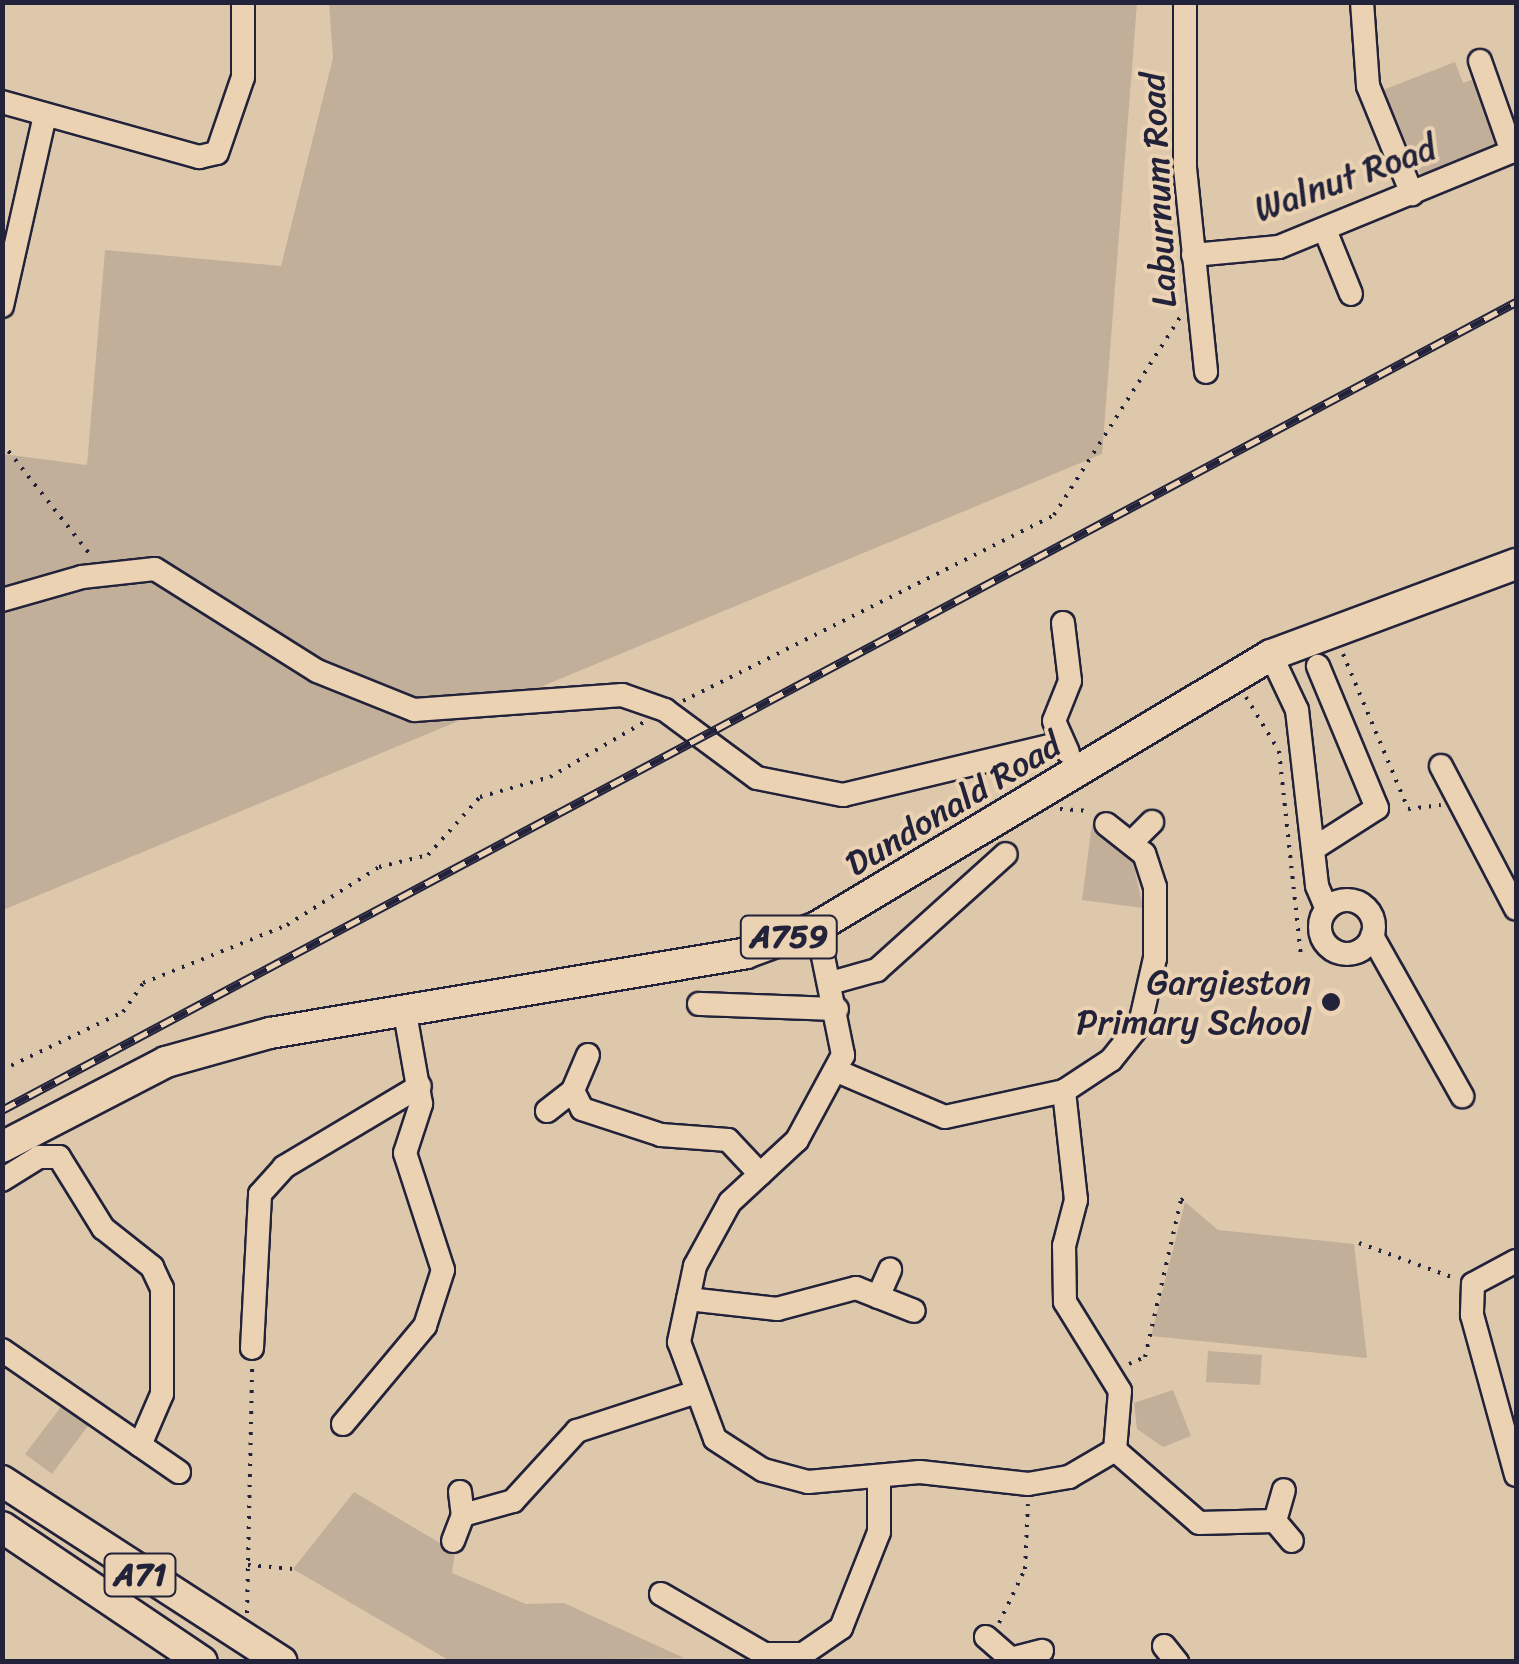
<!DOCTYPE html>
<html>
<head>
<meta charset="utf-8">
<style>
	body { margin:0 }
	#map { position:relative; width:1519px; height:1664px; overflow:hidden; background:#dec8ab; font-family:Sriracha,sans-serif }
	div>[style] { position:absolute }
	.green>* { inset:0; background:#c2af9a }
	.path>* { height:4px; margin-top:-2px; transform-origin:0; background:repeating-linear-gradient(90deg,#22223b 0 2.5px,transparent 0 10.5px) }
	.roads { filter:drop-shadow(2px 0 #22223b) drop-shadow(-2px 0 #22223b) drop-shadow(0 2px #22223b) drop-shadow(0 -2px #22223b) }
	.minor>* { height:22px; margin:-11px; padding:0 11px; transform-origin:11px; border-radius:11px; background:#ead2b2 }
	.minor>.ring { margin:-11px; padding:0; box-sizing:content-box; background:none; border:22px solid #ead2b2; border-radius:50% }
	.major>* { height:30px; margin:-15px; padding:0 15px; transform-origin:15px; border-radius:15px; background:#ead2b2 }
	.rail>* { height:9px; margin-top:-4.5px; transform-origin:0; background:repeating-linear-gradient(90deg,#ead2b2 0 15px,#22223b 0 30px); box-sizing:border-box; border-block:2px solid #22223b }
	.dots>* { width:28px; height:28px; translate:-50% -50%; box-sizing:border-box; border:5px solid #ead2b2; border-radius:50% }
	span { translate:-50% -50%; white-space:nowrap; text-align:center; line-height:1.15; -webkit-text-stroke:8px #ead2b2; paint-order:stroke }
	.shield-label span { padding:2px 8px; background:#ead2b2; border:2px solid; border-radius:8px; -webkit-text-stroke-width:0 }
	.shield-label { font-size:32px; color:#22223b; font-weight:700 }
	.street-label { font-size:35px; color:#22223b }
	.poi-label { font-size:35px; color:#22223b }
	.right { translate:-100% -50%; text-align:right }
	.frame { position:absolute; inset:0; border:5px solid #22223b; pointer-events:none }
</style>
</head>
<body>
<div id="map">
	<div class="green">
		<i style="clip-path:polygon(329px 3px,1137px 3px,1102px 454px,3px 910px,3px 454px,87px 465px,105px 250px,281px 266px,333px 58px)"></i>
		<i style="clip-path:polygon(1455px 62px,1463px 83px,1477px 78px,1500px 147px,1437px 176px,1420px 173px,1383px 90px)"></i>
		<i style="clip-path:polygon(1092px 824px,1131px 851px,1143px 908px,1082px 900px)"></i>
		<i style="clip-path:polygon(1185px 1202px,1218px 1230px,1354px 1244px,1367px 1358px,1151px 1336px)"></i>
		<i style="clip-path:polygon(1208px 1351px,1262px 1355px,1260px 1385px,1206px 1382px)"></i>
		<i style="clip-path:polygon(1173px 1390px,1191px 1436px,1163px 1447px,1137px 1429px,1134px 1403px)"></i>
		<i style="clip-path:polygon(64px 1403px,91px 1422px,52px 1474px,25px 1454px)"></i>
		<i style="clip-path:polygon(354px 1492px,455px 1552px,452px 1573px,526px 1604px,564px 1603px,684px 1658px,450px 1661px,293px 1569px)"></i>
	</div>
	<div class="path">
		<i style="left:2px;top:443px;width:145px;rotate:51.7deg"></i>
		<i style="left:1343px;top:654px;width:168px;rotate:67.2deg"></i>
		<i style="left:1408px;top:809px;width:33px;rotate:-7deg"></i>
		<i style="left:1246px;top:697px;width:63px;rotate:58.6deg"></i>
		<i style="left:1279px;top:751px;width:208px;rotate:83.9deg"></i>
		<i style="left:683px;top:701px;width:415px;rotate:-26.6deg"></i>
		<i style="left:1054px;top:515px;width:236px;rotate:-57.5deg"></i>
		<i style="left:1060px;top:809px;width:30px;rotate:4deg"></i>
		<i style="left:2px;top:1070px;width:134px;rotate:-25.6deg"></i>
		<i style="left:123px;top:1012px;width:35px;rotate:-55deg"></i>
		<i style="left:143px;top:983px;width:155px;rotate:-21.9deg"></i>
		<i style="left:287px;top:925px;width:109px;rotate:-32.2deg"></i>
		<i style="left:379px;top:867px;width:50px;rotate:-13.8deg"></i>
		<i style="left:428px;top:855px;width:78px;rotate:-48.1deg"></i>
		<i style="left:480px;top:797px;width:73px;rotate:-15.9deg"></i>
		<i style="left:550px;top:777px;width:109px;rotate:-30.3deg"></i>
		<i style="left:1359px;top:1243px;width:101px;rotate:20.2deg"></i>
		<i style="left:1129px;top:1364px;width:17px;rotate:-24deg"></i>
		<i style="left:1145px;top:1357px;width:161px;rotate:-77.1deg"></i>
		<i style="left:1181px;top:1200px;width:10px;rotate:-29deg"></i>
		<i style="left:248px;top:1565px;width:45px;rotate:5.1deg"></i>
		<i style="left:247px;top:1613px;width:245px;rotate:-88.8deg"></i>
		<i style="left:999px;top:1623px;width:60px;rotate:-64.3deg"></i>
		<i style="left:1025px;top:1569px;width:65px;rotate:-87.4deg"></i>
	</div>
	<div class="roads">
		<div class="minor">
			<i style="left:1185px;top:2px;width:166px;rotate:90deg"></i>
			<i style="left:1185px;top:168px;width:205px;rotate:84.1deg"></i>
			<i style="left:1362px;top:2px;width:84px;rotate:85.9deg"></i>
			<i style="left:1368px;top:86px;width:117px;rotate:67.8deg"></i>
			<i style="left:1480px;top:61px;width:96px;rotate:70.6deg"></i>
			<i style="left:2px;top:102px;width:205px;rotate:15.6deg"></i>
			<i style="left:199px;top:157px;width:18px;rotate:-13deg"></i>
			<i style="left:217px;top:153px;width:80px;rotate:-71.1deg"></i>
			<i style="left:243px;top:77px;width:75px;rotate:-90deg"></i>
			<i style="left:1325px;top:230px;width:69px;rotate:67.9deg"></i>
			<i style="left:1193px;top:255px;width:86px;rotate:-5.3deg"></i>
			<i style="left:1279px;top:247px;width:256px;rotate:-22.3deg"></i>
			<i style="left:2px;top:306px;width:196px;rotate:-77.3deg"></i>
			<i style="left:2px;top:600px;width:83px;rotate:-16deg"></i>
			<i style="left:82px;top:577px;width:73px;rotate:-6.3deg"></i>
			<i style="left:155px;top:569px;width:191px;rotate:32.2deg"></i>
			<i style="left:317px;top:671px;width:105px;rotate:21.9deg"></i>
			<i style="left:414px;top:710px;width:209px;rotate:-4.1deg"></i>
			<i style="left:622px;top:695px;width:46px;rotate:19.2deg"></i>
			<i style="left:665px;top:710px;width:114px;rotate:36.5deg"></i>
			<i style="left:757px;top:778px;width:88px;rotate:11.2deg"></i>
			<i style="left:843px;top:795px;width:225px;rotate:-13.4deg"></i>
			<i style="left:1063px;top:623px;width:58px;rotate:83.1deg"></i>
			<i style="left:1070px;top:681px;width:43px;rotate:111.8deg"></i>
			<i style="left:1054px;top:721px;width:34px;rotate:66deg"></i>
			<i style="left:1271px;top:655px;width:61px;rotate:64.7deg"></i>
			<i style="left:1297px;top:710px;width:177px;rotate:83.5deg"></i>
			<i style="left:1317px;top:886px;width:25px;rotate:67deg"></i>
			<i style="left:1441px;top:766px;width:161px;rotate:62.3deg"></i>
			<i style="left:1133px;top:841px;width:27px;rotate:-45deg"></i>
			<i style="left:1313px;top:849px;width:76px;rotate:-32.6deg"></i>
			<i style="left:1377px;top:808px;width:154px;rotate:-112.6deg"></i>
			<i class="ring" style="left:1320px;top:900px;width:32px;height:32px"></i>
			<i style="left:817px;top:927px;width:131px;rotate:78.5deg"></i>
			<i style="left:843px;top:1055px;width:97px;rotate:118.4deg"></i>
			<i style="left:797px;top:1140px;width:91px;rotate:137.2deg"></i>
			<i style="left:730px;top:1202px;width:73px;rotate:118.7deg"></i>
			<i style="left:695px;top:1266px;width:78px;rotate:101.9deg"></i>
			<i style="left:679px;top:1342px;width:103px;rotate:69.6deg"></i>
			<i style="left:715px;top:1439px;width:57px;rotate:32.9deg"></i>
			<i style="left:763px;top:1470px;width:47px;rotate:14.9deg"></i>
			<i style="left:808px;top:1482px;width:112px;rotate:-5.1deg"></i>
			<i style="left:920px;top:1472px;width:109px;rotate:6.3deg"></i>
			<i style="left:1028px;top:1484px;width:42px;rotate:-9.7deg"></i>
			<i style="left:1069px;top:1477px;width:53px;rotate:-30.4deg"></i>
			<i style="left:1115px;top:1450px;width:59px;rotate:-85.2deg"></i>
			<i style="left:1120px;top:1391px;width:105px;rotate:-121.7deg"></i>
			<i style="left:1065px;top:1302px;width:56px;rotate:-91deg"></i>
			<i style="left:1064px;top:1246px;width:48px;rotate:-75.4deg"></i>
			<i style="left:1076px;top:1200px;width:110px;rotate:-96.3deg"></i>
			<i style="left:1372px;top:936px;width:184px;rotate:60.6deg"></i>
			<i style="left:834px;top:982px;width:45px;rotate:-15.6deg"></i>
			<i style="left:877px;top:970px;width:173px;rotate:-42deg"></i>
			<i style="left:699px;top:1004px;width:138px;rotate:2.1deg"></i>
			<i style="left:588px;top:1055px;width:39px;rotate:113deg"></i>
			<i style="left:573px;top:1091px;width:20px;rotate:63deg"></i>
			<i style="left:582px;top:1109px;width:83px;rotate:18.2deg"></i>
			<i style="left:661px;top:1135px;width:67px;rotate:4.3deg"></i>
			<i style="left:728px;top:1140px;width:47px;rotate:46.7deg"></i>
			<i style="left:837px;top:1071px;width:117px;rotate:23.1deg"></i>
			<i style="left:945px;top:1117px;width:122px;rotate:-12.3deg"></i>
			<i style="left:1064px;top:1091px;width:56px;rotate:-33.4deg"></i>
			<i style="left:1111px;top:1060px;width:46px;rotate:-51.1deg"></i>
			<i style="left:1140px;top:1024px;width:68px;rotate:-77.2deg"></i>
			<i style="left:1155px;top:958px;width:71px;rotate:-90deg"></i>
			<i style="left:1155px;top:887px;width:35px;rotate:-108deg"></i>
			<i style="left:1144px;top:854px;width:48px;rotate:-141.7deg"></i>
			<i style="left:547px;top:1111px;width:33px;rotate:-38deg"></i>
			<i style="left:2px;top:1180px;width:44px;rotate:-31.9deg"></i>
			<i style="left:39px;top:1157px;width:20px"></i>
			<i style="left:59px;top:1157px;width:84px;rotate:58.2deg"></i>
			<i style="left:103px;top:1228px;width:63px;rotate:38.5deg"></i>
			<i style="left:152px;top:1267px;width:23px;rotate:65deg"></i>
			<i style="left:162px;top:1288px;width:106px;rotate:90deg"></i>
			<i style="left:162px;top:1394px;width:56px;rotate:113.3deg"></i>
			<i style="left:1516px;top:1261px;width:49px;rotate:151.9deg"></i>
			<i style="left:1473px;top:1284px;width:31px;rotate:92deg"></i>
			<i style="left:1472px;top:1315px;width:166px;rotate:74.6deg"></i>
			<i style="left:878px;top:1297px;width:30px;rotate:-66deg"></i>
			<i style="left:688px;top:1299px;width:90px;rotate:6.4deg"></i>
			<i style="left:777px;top:1309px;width:82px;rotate:-14.9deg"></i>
			<i style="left:856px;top:1288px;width:62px;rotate:21.6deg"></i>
			<i style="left:252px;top:1348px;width:154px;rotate:-87deg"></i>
			<i style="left:260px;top:1194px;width:36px;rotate:-48deg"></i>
			<i style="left:284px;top:1167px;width:158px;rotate:-30.8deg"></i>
			<i style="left:2px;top:1350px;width:215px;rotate:34.6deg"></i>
			<i style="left:343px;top:1424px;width:128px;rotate:-50.1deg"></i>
			<i style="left:425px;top:1326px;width:59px;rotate:-72.2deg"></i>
			<i style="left:443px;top:1270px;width:123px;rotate:-108deg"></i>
			<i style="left:405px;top:1153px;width:52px;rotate:-71.9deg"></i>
			<i style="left:421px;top:1104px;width:92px;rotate:-100deg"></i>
			<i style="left:1115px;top:1450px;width:111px;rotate:41deg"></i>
			<i style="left:1199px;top:1523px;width:76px;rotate:-1.5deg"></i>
			<i style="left:1275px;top:1521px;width:26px;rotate:50deg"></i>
			<i style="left:460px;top:1492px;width:23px;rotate:83deg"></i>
			<i style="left:463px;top:1515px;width:52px;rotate:-15.6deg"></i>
			<i style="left:513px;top:1501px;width:95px;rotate:-47.6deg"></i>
			<i style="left:577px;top:1431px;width:122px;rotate:-18.1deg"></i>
			<i style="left:1275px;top:1521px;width:32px;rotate:-74deg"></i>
			<i style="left:453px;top:1541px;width:28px;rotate:-69deg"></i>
			<i style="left:661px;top:1594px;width:119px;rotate:30.2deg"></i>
			<i style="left:764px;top:1654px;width:39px"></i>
			<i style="left:803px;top:1654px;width:46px;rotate:-34.4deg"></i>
			<i style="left:841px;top:1628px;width:103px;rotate:-68.4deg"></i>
			<i style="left:879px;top:1532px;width:56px;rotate:-90deg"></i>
			<i style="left:986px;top:1637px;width:38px;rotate:41deg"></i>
			<i style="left:1164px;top:1646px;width:21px;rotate:51deg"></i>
			<i style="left:1015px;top:1658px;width:28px;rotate:-15deg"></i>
		</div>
		<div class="major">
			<i style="left:2px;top:1147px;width:185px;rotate:-27.4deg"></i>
			<i style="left:166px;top:1062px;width:108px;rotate:-15.6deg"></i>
			<i style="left:270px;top:1033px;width:483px;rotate:-9.5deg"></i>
			<i style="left:746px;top:953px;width:76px;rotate:-20.1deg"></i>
			<i style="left:817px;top:927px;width:529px;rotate:-30.93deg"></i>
			<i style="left:1271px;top:655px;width:261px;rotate:-20.4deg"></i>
			<i style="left:2px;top:1481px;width:333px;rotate:32.9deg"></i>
			<i style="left:2px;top:1527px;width:241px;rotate:34deg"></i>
		</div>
	</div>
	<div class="rail">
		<i style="left:2px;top:1110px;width:1716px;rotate:-28.09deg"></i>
	</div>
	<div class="dots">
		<i style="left:1331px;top:1002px;background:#22223b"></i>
	</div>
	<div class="shield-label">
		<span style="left:789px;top:937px">A759</span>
		<span style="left:140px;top:1575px">A71</span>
	</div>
	<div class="street-label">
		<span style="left:1345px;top:178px;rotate:-20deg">Walnut Road</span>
		<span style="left:1158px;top:190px;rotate:-93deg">Laburnum Road</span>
		<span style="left:953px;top:804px;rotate:-31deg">Dundonald Road</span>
	</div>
	<div class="poi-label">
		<span class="right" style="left:1311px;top:1002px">Gargieston<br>Primary School</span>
	</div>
	<div class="frame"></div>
</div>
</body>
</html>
